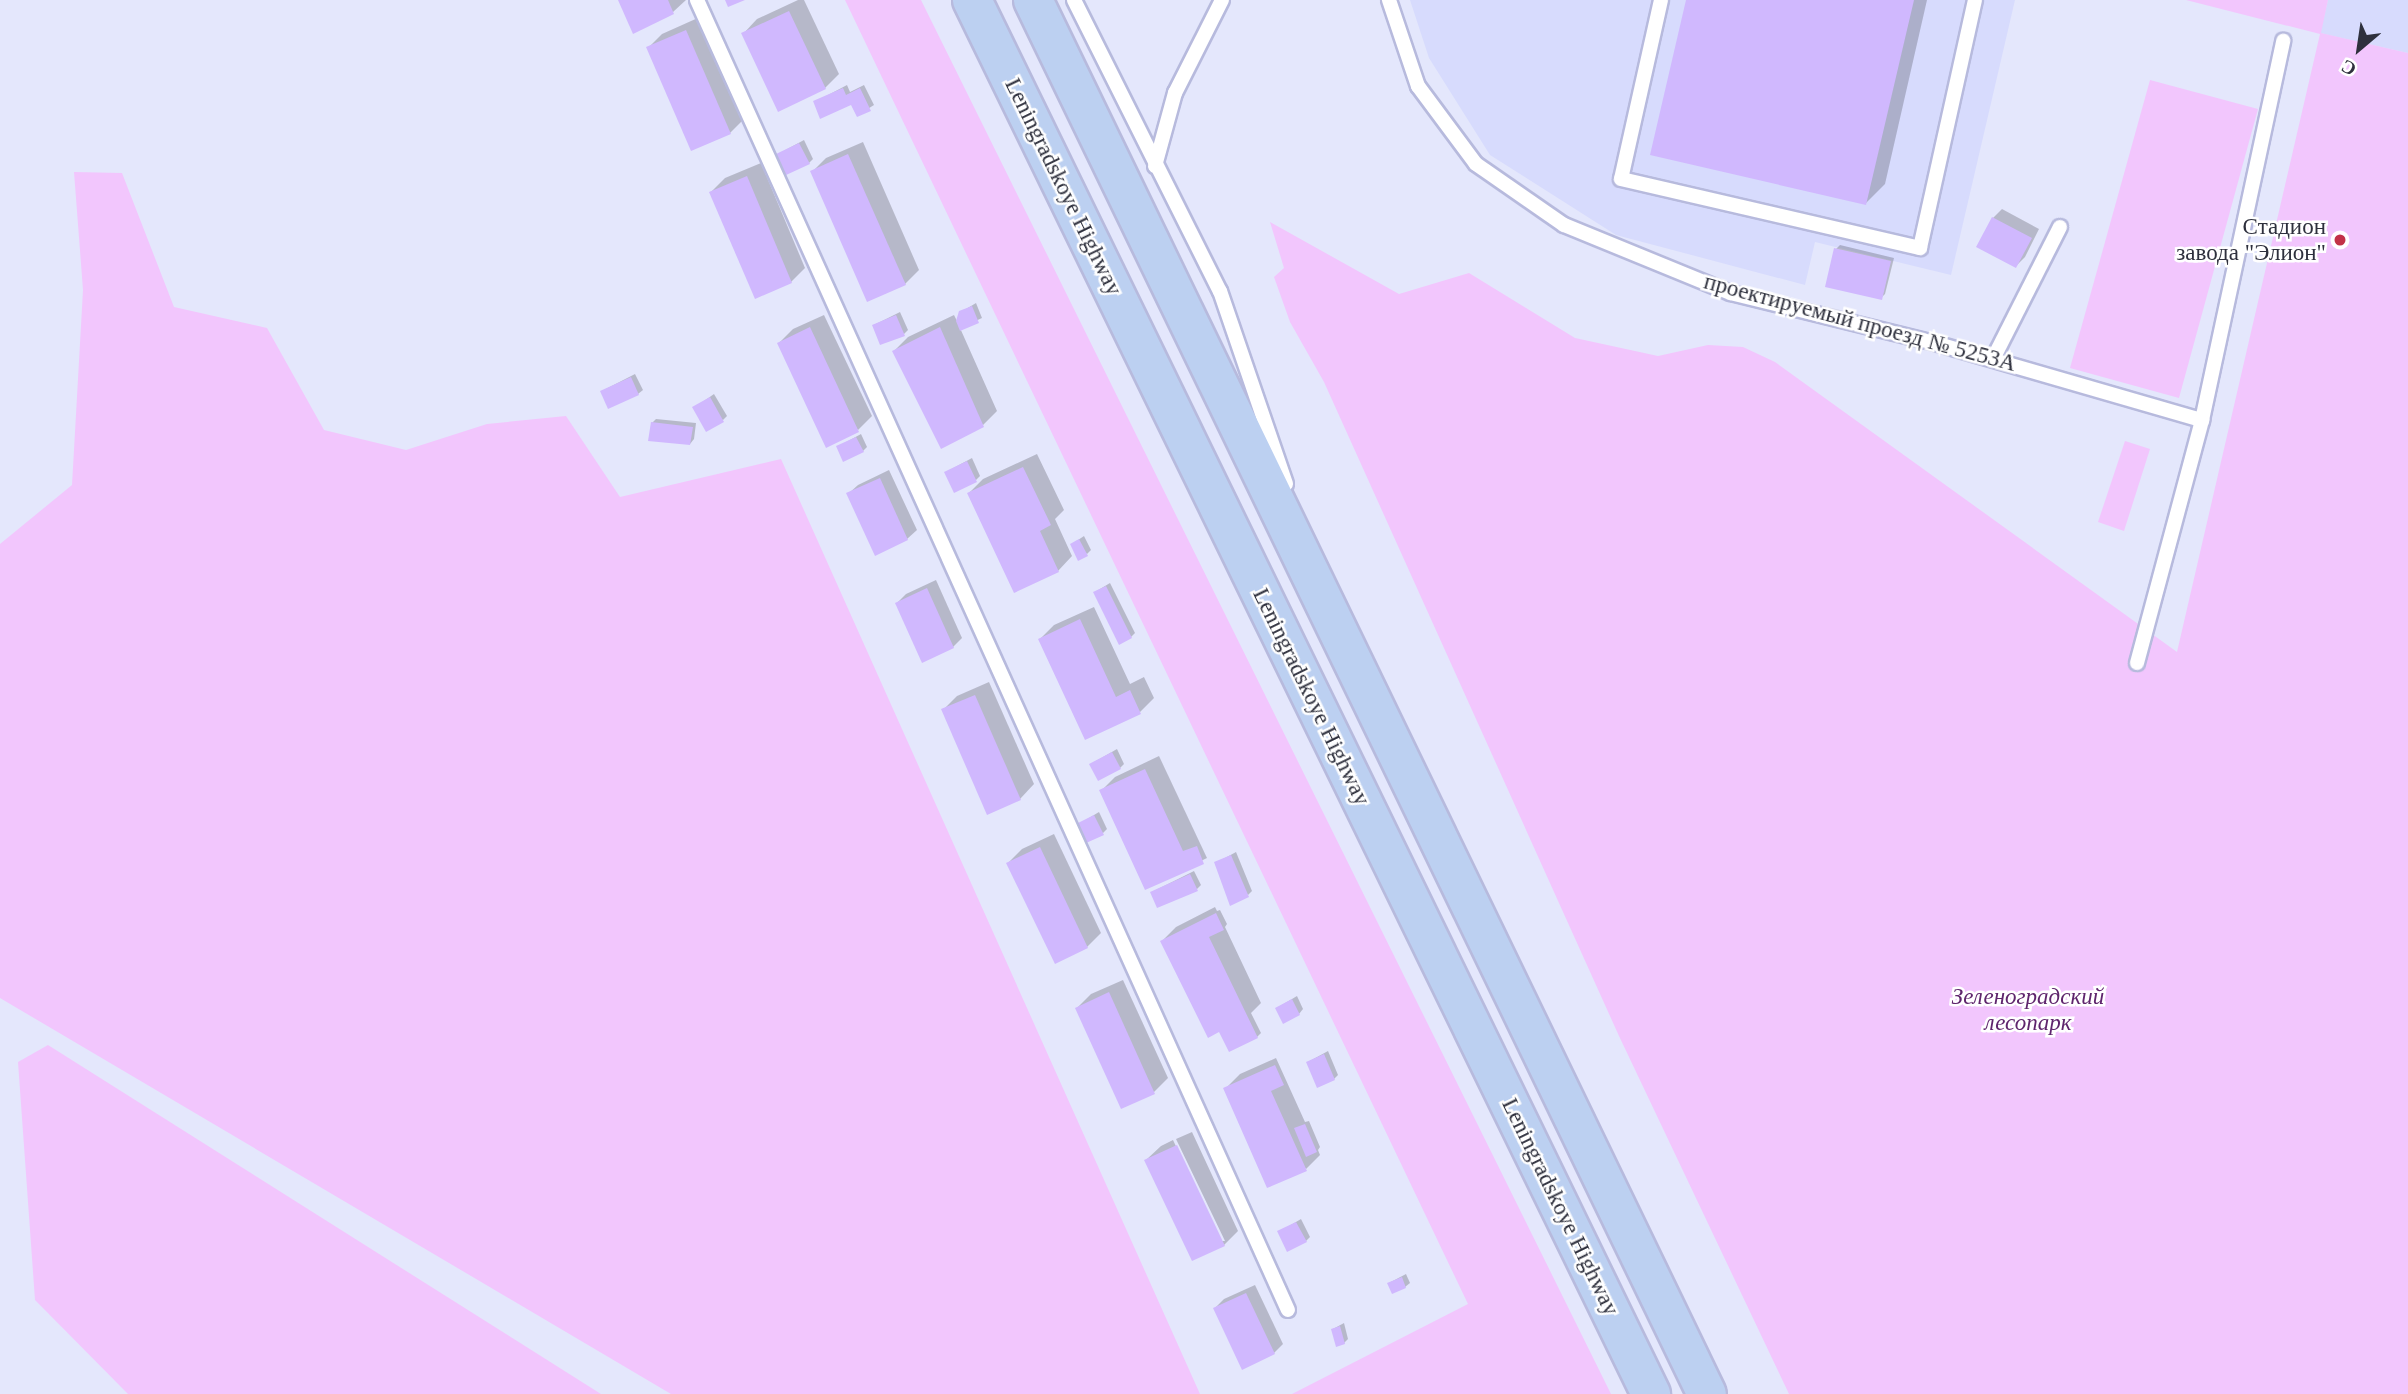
<!DOCTYPE html>
<html>
<head>
<meta charset="utf-8">
<style>
	body { margin:0 }
	#map { position:relative; width:2408px; height:1394px; overflow:hidden; background:#e4e7fc; font-family:Georgia,serif }
	div>[style] { position:absolute }
	.built>* { inset:0; background:#d7dbfd }
	.green>* { inset:0; background:#f2c6fd }
	.shadow>* { inset:0; background:#0003 }
	.building>* { inset:0; background:#d0b8fe }
	.roads { filter:drop-shadow(2px 0 #b7badd) drop-shadow(-2px 0 #b7badd) drop-shadow(0 2px #b7badd) drop-shadow(0 -2px #b7badd) }
	.lane>* { height:14px; margin:-7px; padding:0 7px; transform-origin:7px; border-radius:7px; background:#fff }
	.highway>* { height:38px; margin:-19px; padding:0 19px; transform-origin:19px; border-radius:19px; background:#bcd0f1 }
	.dots>* { width:19px; height:19px; translate:-50% -50%; box-sizing:border-box; border:4px solid #fff; border-radius:50% }
	span { translate:-50% -50%; white-space:nowrap; text-align:center; line-height:1.15; -webkit-text-stroke:5px #fff; paint-order:stroke }
	.street-label { font-size:23px; color:#2e303d }
	.poi-label { font-size:23px; color:#2e303d }
	.right { translate:-100% -50%; text-align:right }
	.park-label { font-size:23px; color:#5f256d; font-style:italic }
	.north { position:absolute; left:2324px; top:14px; width:70px; height:70px; -webkit-text-stroke:5px #fff; paint-order:stroke; rotate:209deg; font-size:19px; font-weight:700; line-height:28px; text-align:center; color:#2e303d }
	.north::after { content:''; display:block; margin:auto; width:24px; height:32px; background:#2e303d; clip-path:polygon(50% 0,100% 100%,50% 72%,0 100%) }
</style>
</head>
<body>
<div id="map">
	<div class="built">
		<i style="clip-path:polygon(1410px 0,2015px 0,1951px 275px,1815px 242px,1805px 285px,1616px 235px,1490px 155px,1429px 58px)"></i>
		<i style="clip-path:polygon(2328px 0,2408px 0,2408px 53px,2320px 33px)"></i>
	</div>
	<div class="green">
		<i style="clip-path:polygon(845px 0,921px 0,1611px 1394px,1292px 1394px,1468px 1304px)"></i>
		<i style="clip-path:polygon(2186px 0,2328px 0,2321px 33px,2408px 53px,2408px 1394px,1789px 1394px,1619px 1036px,1324px 382px,1290px 322px,1274px 277px,1284px 268px,1270px 222px,1399px 294px,1469px 273px,1575px 338px,1658px 356px,1708px 345px,1743px 347px,1775px 362px,2177px 652px,2320px 34px)"></i>
		<i style="clip-path:polygon(2150px 80px,2258px 109px,2179px 398px,2070px 368px)"></i>
		<i style="clip-path:polygon(74px 172px,122px 173px,174px 307px,267px 328px,324px 430px,406px 450px,487px 424px,566px 416px,620px 497px,781px 459px,1200px 1394px,671px 1394px,0 998px,0 544px,72px 485px,83px 290px)"></i>
		<i style="clip-path:polygon(2125px 441px,2150px 449px,2124px 531px,2098px 522px)"></i>
		<i style="clip-path:polygon(48px 1045px,601px 1394px,128px 1394px,35px 1300px,18px 1062px)"></i>
	</div>
	<div class="shadow">
		<i style="clip-path:polygon(620px 0,686px 0,673px 12px)"></i>
		<i style="clip-path:polygon(798px 0,804px 0,839px 74px,825px 88px,743px 34px,757px 19px)"></i>
		<i style="clip-path:polygon(1688px 0,1927px 0,1885px 184px,1866px 203px)"></i>
		<i style="clip-path:polygon(700px 17px,744px 119px,730px 133px,648px 48px,662px 34px)"></i>
		<i style="clip-path:polygon(847px 85px,850px 92px,864px 85px,874px 105px,858px 115px,851px 103px,815px 102px)"></i>
		<i style="clip-path:polygon(804px 140px,813px 159px,809px 163px,778px 154px)"></i>
		<i style="clip-path:polygon(863px 142px,919px 270px,905px 284px,812px 172px,826px 158px)"></i>
		<i style="clip-path:polygon(761px 163px,805px 268px,791px 282px,711px 192px,725px 178px)"></i>
		<i style="clip-path:polygon(2002px 209px,2039px 229px,2025px 257px,2016px 266px,1993px 218px)"></i>
		<i style="clip-path:polygon(1840px 245px,1894px 258px,1885px 294px,1881px 298px,1836px 249px)"></i>
		<i style="clip-path:polygon(976px 303px,982px 318px,960px 328px,997px 411px,983px 425px,894px 351px,908px 337px,954px 315px,958px 323px,961px 312px)"></i>
		<i style="clip-path:polygon(900px 312px,908px 330px,904px 334px,874px 325px)"></i>
		<i style="clip-path:polygon(824px 315px,872px 416px,858px 430px,779px 343px,793px 329px)"></i>
		<i style="clip-path:polygon(635px 374px,643px 390px,638px 394px,602px 391px)"></i>
		<i style="clip-path:polygon(714px 394px,727px 416px,723px 420px,694px 408px)"></i>
		<i style="clip-path:polygon(656px 419px,696px 423px,694px 439px,690px 444px,652px 423px)"></i>
		<i style="clip-path:polygon(861px 434px,867px 447px,863px 451px,839px 446px)"></i>
		<i style="clip-path:polygon(1037px 454px,1064px 510px,1055px 519px,1072px 556px,1058px 571px,969px 493px,983px 479px)"></i>
		<i style="clip-path:polygon(972px 458px,980px 476px,976px 480px,946px 472px)"></i>
		<i style="clip-path:polygon(889px 470px,917px 530px,907px 539px,848px 494px,858px 485px)"></i>
		<i style="clip-path:polygon(1084px 536px,1091px 550px,1087px 554px,1072px 544px)"></i>
		<i style="clip-path:polygon(936px 580px,962px 638px,953px 647px,897px 603px,906px 594px)"></i>
		<i style="clip-path:polygon(1110px 583px,1135px 633px,1131px 637px,1095px 592px)"></i>
		<i style="clip-path:polygon(1094px 607px,1130px 684px,1144px 677px,1154px 698px,1140px 712px,1086px 737px,1040px 639px,1054px 625px)"></i>
		<i style="clip-path:polygon(989px 682px,1034px 784px,1020px 799px,943px 710px,957px 696px)"></i>
		<i style="clip-path:polygon(1117px 749px,1124px 764px,1120px 768px,1091px 764px)"></i>
		<i style="clip-path:polygon(1159px 756px,1207px 858px,1146px 888px,1101px 791px,1115px 777px)"></i>
		<i style="clip-path:polygon(1099px 812px,1107px 829px,1103px 833px,1079px 824px)"></i>
		<i style="clip-path:polygon(1054px 834px,1101px 933px,1087px 947px,1008px 863px,1022px 849px)"></i>
		<i style="clip-path:polygon(1236px 852px,1252px 891px,1248px 895px,1216px 863px)"></i>
		<i style="clip-path:polygon(1194px 871px,1201px 885px,1197px 889px,1152px 892px)"></i>
		<i style="clip-path:polygon(1215px 907px,1217px 911px,1220px 910px,1227px 924px,1225px 927px,1261px 1003px,1251px 1013px,1261px 1033px,1257px 1037px,1221px 1030px,1162px 941px,1176px 927px)"></i>
		<i style="clip-path:polygon(1123px 980px,1168px 1078px,1154px 1092px,1122px 1107px,1077px 1008px,1091px 994px)"></i>
		<i style="clip-path:polygon(1297px 996px,1303px 1009px,1299px 1014px,1277px 1008px)"></i>
		<i style="clip-path:polygon(1328px 1051px,1338px 1075px,1334px 1079px,1308px 1062px)"></i>
		<i style="clip-path:polygon(1276px 1058px,1305px 1122px,1309px 1121px,1320px 1147px,1318px 1150px,1320px 1155px,1306px 1169px,1226px 1088px,1240px 1074px)"></i>
		<i style="clip-path:polygon(1192px 1132px,1238px 1231px,1224px 1245px,1193px 1259px,1146px 1160px,1161px 1146px,1173px 1140px,1221px 1241px,1225px 1241px,1176px 1139px)"></i>
		<i style="clip-path:polygon(1301px 1219px,1310px 1237px,1306px 1241px,1279px 1232px)"></i>
		<i style="clip-path:polygon(1406px 1274px,1410px 1283px,1405px 1287px,1389px 1283px)"></i>
		<i style="clip-path:polygon(1255px 1285px,1283px 1344px,1274px 1353px,1215px 1308px,1224px 1299px)"></i>
		<i style="clip-path:polygon(1344px 1323px,1348px 1339px,1344px 1343px,1333px 1329px)"></i>
	</div>
	<div class="building">
		<i style="clip-path:polygon(618px 0,668px 0,674px 14px,633px 34px)"></i>
		<i style="clip-path:polygon(725px 0,745px 0,728px 7px)"></i>
		<i style="clip-path:polygon(1686px 0,1914px 0,1866px 205px,1650px 155px)"></i>
		<i style="clip-path:polygon(789px 11px,826px 89px,778px 112px,741px 33px)"></i>
		<i style="clip-path:polygon(686px 30px,731px 134px,691px 151px,646px 47px)"></i>
		<i style="clip-path:polygon(843px 88px,846px 95px,860px 88px,871px 111px,857px 117px,851px 105px,820px 119px,813px 101px)"></i>
		<i style="clip-path:polygon(799px 143px,810px 164px,786px 175px,776px 154px)"></i>
		<i style="clip-path:polygon(848px 154px,906px 285px,867px 302px,810px 171px)"></i>
		<i style="clip-path:polygon(747px 176px,792px 283px,755px 299px,709px 192px)"></i>
		<i style="clip-path:polygon(1992px 217px,2032px 238px,2016px 268px,1976px 247px)"></i>
		<i style="clip-path:polygon(1834px 248px,1891px 261px,1882px 300px,1825px 287px)"></i>
		<i style="clip-path:polygon(972px 306px,979px 323px,960px 331px,956px 321px,959px 311px)"></i>
		<i style="clip-path:polygon(896px 315px,905px 336px,880px 345px,872px 325px)"></i>
		<i style="clip-path:polygon(810px 327px,859px 432px,826px 448px,777px 343px)"></i>
		<i style="clip-path:polygon(940px 327px,984px 427px,941px 449px,892px 351px)"></i>
		<i style="clip-path:polygon(631px 377px,639px 395px,608px 409px,600px 391px)"></i>
		<i style="clip-path:polygon(710px 397px,724px 422px,706px 432px,692px 407px)"></i>
		<i style="clip-path:polygon(651px 422px,693px 427px,690px 445px,648px 441px)"></i>
		<i style="clip-path:polygon(856px 437px,864px 452px,843px 462px,836px 446px)"></i>
		<i style="clip-path:polygon(967px 461px,977px 482px,954px 493px,944px 472px)"></i>
		<i style="clip-path:polygon(1023px 467px,1051px 525px,1040px 531px,1059px 572px,1014px 593px,967px 493px)"></i>
		<i style="clip-path:polygon(880px 478px,908px 540px,875px 556px,846px 493px)"></i>
		<i style="clip-path:polygon(1079px 539px,1088px 556px,1078px 561px,1070px 544px)"></i>
		<i style="clip-path:polygon(1106px 586px,1132px 638px,1119px 645px,1093px 592px)"></i>
		<i style="clip-path:polygon(927px 588px,954px 648px,922px 663px,895px 603px)"></i>
		<i style="clip-path:polygon(1080px 619px,1116px 697px,1130px 690px,1141px 714px,1085px 740px,1038px 639px)"></i>
		<i style="clip-path:polygon(975px 695px,1021px 800px,987px 815px,941px 709px)"></i>
		<i style="clip-path:polygon(1112px 752px,1121px 769px,1098px 781px,1089px 764px)"></i>
		<i style="clip-path:polygon(1145px 769px,1183px 851px,1197px 846px,1204px 864px,1145px 890px,1099px 790px)"></i>
		<i style="clip-path:polygon(1094px 815px,1104px 835px,1086px 843px,1076px 824px)"></i>
		<i style="clip-path:polygon(1040px 847px,1088px 948px,1055px 964px,1006px 863px)"></i>
		<i style="clip-path:polygon(1231px 855px,1249px 897px,1230px 906px,1214px 862px)"></i>
		<i style="clip-path:polygon(1190px 874px,1198px 891px,1157px 908px,1150px 892px)"></i>
		<i style="clip-path:polygon(1216px 913px,1224px 930px,1209px 937px,1258px 1038px,1229px 1052px,1219px 1032px,1208px 1038px,1160px 941px)"></i>
		<i style="clip-path:polygon(1109px 992px,1155px 1094px,1121px 1109px,1075px 1008px)"></i>
		<i style="clip-path:polygon(1292px 999px,1300px 1015px,1283px 1024px,1275px 1008px)"></i>
		<i style="clip-path:polygon(1324px 1054px,1335px 1080px,1317px 1088px,1306px 1062px)"></i>
		<i style="clip-path:polygon(1275px 1065px,1284px 1085px,1271px 1091px,1307px 1171px,1267px 1188px,1223px 1088px)"></i>
		<i style="clip-path:polygon(1305px 1124px,1317px 1152px,1306px 1157px,1294px 1128px)"></i>
		<i style="clip-path:polygon(1177px 1145px,1225px 1246px,1192px 1261px,1144px 1160px)"></i>
		<i style="clip-path:polygon(1296px 1222px,1307px 1242px,1287px 1252px,1277px 1231px)"></i>
		<i style="clip-path:polygon(1402px 1277px,1406px 1288px,1392px 1294px,1387px 1283px)"></i>
		<i style="clip-path:polygon(1246px 1293px,1275px 1354px,1242px 1370px,1213px 1308px)"></i>
		<i style="clip-path:polygon(1340px 1326px,1345px 1344px,1336px 1347px,1331px 1329px)"></i>
	</div>
	<div class="roads">
		<div class="lane">
			<i style="left:697px;top:0;width:1437px;rotate:65.72deg"></i>
			<i style="left:1074px;top:0;width:326px;rotate:63.4deg"></i>
			<i style="left:1220px;top:291px;width:204px;rotate:71.1deg"></i>
			<i style="left:1389px;top:0;width:91px;rotate:71.4deg"></i>
			<i style="left:1418px;top:86px;width:97px;rotate:53.4deg"></i>
			<i style="left:1476px;top:164px;width:107px;rotate:34.7deg"></i>
			<i style="left:1564px;top:225px;width:180px;rotate:22.2deg"></i>
			<i style="left:1731px;top:293px;width:213px;rotate:13.8deg"></i>
			<i style="left:1938px;top:344px;width:275px;rotate:16.1deg"></i>
			<i style="left:1661px;top:0;width:183px;rotate:102.6deg"></i>
			<i style="left:1621px;top:179px;width:307px;rotate:13deg"></i>
			<i style="left:1920px;top:248px;width:254px;rotate:-77.5deg"></i>
			<i style="left:1155px;top:166px;width:76px;rotate:-74.7deg"></i>
			<i style="left:1175px;top:93px;width:104px;rotate:-63.2deg"></i>
			<i style="left:1993px;top:359px;width:148px;rotate:-63.1deg"></i>
			<i style="left:2137px;top:663px;width:252px;rotate:-75deg"></i>
			<i style="left:2202px;top:420px;width:388px;rotate:-77.9deg"></i>
		</div>
		<div class="highway">
			<i style="left:972px;top:0;width:1551px;rotate:64.03deg"></i>
			<i style="left:1033px;top:0;width:1548px;rotate:64.2deg"></i>
		</div>
	</div>
	<div class="dots">
		<i style="left:2340px;top:240px;background:#c23248"></i>
	</div>
	<div class="street-label">
		<span style="left:1063px;top:187px;rotate:64deg">Leningradskoye Highway</span>
		<span style="left:1860px;top:323px;rotate:15deg">проектируемый проезд № 5253А</span>
		<span style="left:1311px;top:697px;rotate:64deg">Leningradskoye Highway</span>
		<span style="left:1560px;top:1207px;rotate:64deg">Leningradskoye Highway</span>
	</div>
	<div class="poi-label">
		<span class="right" style="left:2326px;top:240px">Стадион<br>завода "Элион"</span>
	</div>
	<div class="park-label">
		<span style="left:2028px;top:1010px">Зеленоградский<br>лесопарк</span>
	</div>
	<div class="north">С</div>
</div>
</body>
</html>
